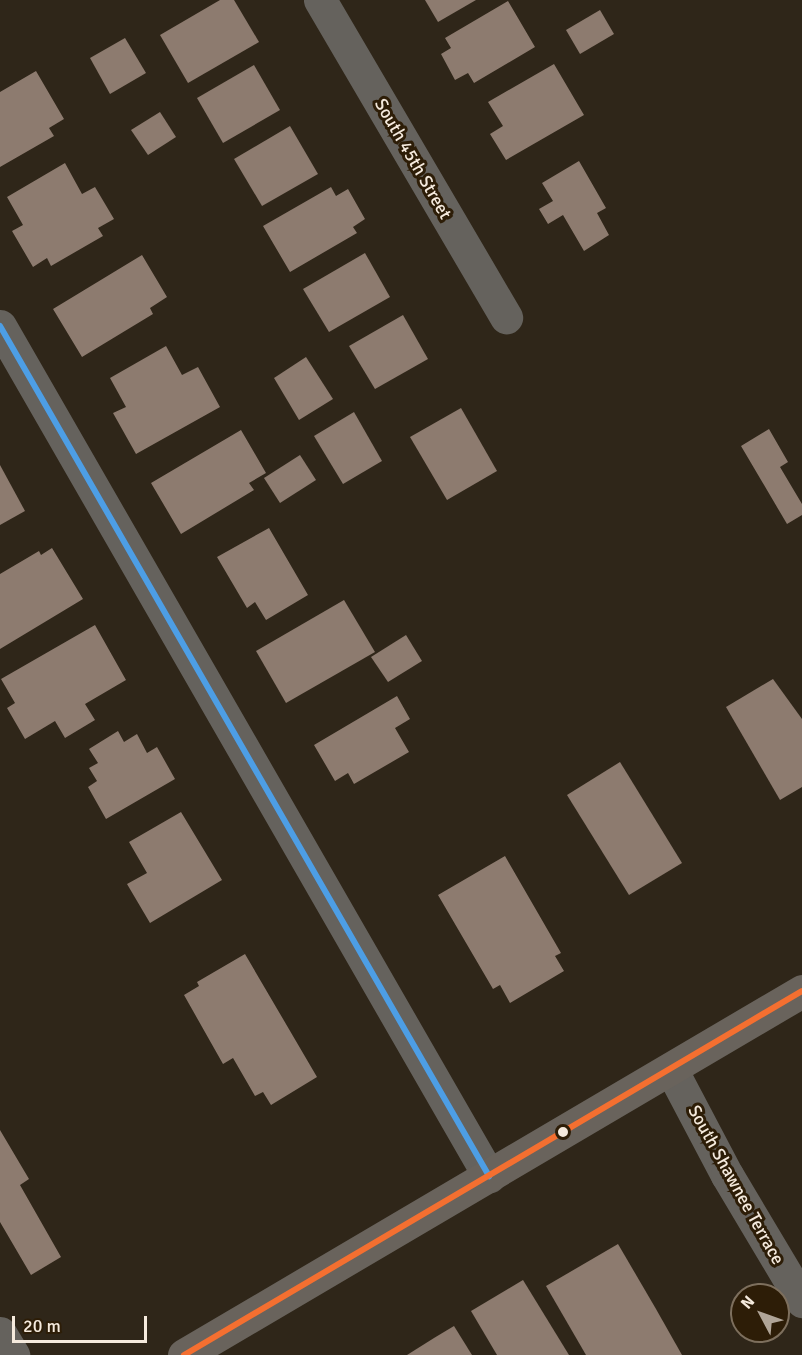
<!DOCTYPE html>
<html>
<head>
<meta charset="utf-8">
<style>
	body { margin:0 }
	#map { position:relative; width:802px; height:1355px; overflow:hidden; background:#2f2619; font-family:Signika,sans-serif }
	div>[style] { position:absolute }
	.building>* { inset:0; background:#8d7b6f }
	.street>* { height:33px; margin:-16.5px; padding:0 16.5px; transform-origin:16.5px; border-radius:16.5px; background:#65625d }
	.secondary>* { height:33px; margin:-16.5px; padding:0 16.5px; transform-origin:16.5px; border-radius:16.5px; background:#69635c }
	.bus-1>* { height:6px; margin:-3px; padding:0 3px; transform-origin:3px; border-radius:3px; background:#4d9ee5 }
	.bus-2>* { height:6px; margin:-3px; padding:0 3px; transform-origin:3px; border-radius:3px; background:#f46f30 }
	.dots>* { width:16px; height:16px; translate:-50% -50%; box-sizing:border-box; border:3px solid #2d1d07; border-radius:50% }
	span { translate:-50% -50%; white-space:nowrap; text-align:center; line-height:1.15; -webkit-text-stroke:6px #2d1d07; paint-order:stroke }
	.street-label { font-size:18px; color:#f5eadd }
	.north { position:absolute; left:730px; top:1283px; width:60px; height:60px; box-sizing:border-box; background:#2d1d07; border:2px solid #7d6f5d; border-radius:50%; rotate:311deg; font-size:16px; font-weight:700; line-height:24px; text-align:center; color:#f5eadd }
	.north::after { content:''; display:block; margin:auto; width:21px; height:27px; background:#b0a598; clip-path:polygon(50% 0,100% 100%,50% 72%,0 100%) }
	.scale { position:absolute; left:12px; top:1316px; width:135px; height:27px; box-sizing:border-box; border:3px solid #f5eadd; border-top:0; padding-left:8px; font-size:18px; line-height:21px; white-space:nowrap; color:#f5eadd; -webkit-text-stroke:4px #2d1d07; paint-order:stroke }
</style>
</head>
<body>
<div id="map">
	<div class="building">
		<i style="clip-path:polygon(220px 0,234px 0,259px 42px,188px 83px,160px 35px)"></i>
		<i style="clip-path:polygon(425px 0,476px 0,438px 22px)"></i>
		<i style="clip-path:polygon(508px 1px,535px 47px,474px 83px,468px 73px,455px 80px,441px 54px,451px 48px,445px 38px)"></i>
		<i style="clip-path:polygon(600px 10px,614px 34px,580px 54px,566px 30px)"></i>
		<i style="clip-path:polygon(125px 38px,146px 73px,110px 94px,90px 58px)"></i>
		<i style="clip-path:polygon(554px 64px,584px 115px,506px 160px,490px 134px,503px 126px,488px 102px)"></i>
		<i style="clip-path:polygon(254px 65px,280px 110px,223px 143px,197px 98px)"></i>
		<i style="clip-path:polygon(36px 71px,64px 119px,49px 128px,54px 136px,0 167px,0 92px)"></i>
		<i style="clip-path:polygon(160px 112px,176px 137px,148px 155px,131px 130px)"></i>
		<i style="clip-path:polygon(290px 126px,318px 174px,262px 206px,234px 159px)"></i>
		<i style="clip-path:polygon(579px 161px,606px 208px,597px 213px,609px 235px,584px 251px,563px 215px,548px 224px,539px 209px,553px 201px,542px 183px)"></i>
		<i style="clip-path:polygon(65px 163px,82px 194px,95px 187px,114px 219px,98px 228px,103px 236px,51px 266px,47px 258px,33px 267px,12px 231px,23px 225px,7px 197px)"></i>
		<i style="clip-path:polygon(331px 187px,336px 196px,348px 189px,365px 219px,353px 227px,357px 233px,290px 272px,263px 226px)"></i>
		<i style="clip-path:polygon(365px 253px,390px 297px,329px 332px,303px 289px)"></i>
		<i style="clip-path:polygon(142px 255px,167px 297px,150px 308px,153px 314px,82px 357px,53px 309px)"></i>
		<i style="clip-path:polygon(403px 315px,428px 359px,375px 389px,349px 346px)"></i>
		<i style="clip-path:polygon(166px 346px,182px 375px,198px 367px,220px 407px,136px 454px,113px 413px,126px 407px,110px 378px)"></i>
		<i style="clip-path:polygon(306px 357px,333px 399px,299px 420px,274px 378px)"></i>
		<i style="clip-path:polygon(461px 408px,497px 471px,447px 500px,410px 437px)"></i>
		<i style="clip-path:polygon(354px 412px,382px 461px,343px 484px,314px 436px)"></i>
		<i style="clip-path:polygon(769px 429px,788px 462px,780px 467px,802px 504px,802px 515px,787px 524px,741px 446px)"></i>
		<i style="clip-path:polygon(241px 430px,266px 473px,249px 483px,254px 490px,181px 534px,151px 483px)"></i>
		<i style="clip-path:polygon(300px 455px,316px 480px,280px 503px,264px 478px)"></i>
		<i style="clip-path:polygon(0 465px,25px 511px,0 525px)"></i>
		<i style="clip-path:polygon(269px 528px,308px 595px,266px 620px,255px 602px,247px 608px,217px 557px)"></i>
		<i style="clip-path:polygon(52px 548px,83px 599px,0 649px,0 574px,39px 551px,41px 555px)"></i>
		<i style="clip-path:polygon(344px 600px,375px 652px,286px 703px,256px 651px)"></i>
		<i style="clip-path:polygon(95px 625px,126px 680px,85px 704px,95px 720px,65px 738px,55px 721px,25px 739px,7px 708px,15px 703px,1px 679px)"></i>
		<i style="clip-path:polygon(406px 635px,422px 661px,388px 682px,371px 657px)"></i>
		<i style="clip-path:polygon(773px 679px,802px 719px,802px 787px,780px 800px,726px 707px)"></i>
		<i style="clip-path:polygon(397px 696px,410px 719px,395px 728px,409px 752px,354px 784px,348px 773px,335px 781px,314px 745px)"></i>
		<i style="clip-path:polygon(118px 731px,124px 742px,137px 734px,147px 753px,157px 747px,175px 779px,106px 819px,88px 787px,97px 781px,89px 768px,98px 763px,89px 749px)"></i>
		<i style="clip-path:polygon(620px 762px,682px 863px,629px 895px,567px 795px)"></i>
		<i style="clip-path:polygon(181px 812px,222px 880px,150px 923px,127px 884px,147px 873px,129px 842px)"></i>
		<i style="clip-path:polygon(505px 856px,561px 953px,555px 956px,564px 971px,510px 1003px,500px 985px,493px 989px,438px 895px)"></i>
		<i style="clip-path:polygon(245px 954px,317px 1077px,271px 1105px,263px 1092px,255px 1096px,233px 1058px,223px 1064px,184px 995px,199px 986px,197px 982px)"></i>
		<i style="clip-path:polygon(0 1130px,29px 1179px,20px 1185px,61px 1257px,31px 1275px,0 1222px)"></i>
		<i style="clip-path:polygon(618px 1244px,656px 1309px,682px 1355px,586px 1355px,546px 1286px)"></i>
		<i style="clip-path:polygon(523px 1280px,569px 1355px,497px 1355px,471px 1311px)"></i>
		<i style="clip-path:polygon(454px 1326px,472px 1355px,407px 1355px,434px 1338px)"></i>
	</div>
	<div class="street">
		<i style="left:320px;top:0;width:368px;rotate:59.6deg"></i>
		<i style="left:0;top:326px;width:981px;rotate:60.09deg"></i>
		<i style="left:671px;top:1069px;width:120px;rotate:62.2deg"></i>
		<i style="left:727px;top:1175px;width:147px;rotate:59.2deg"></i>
		<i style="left:0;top:1333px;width:26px;rotate:59deg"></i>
	</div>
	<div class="secondary">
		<i style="left:184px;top:1355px;width:717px;rotate:-30.5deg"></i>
	</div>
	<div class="bus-1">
		<i style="left:0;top:326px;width:981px;rotate:60.09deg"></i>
	</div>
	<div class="bus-2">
		<i style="left:184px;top:1355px;width:717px;rotate:-30.5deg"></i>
	</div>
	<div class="dots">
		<i style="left:563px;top:1132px;background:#f5eadd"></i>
	</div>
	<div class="street-label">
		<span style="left:413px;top:159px;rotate:60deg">South 45th Street</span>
		<span style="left:736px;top:1185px;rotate:61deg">South Shawnee Terrace</span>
	</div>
	<div class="north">N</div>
	<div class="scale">20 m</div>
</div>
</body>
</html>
